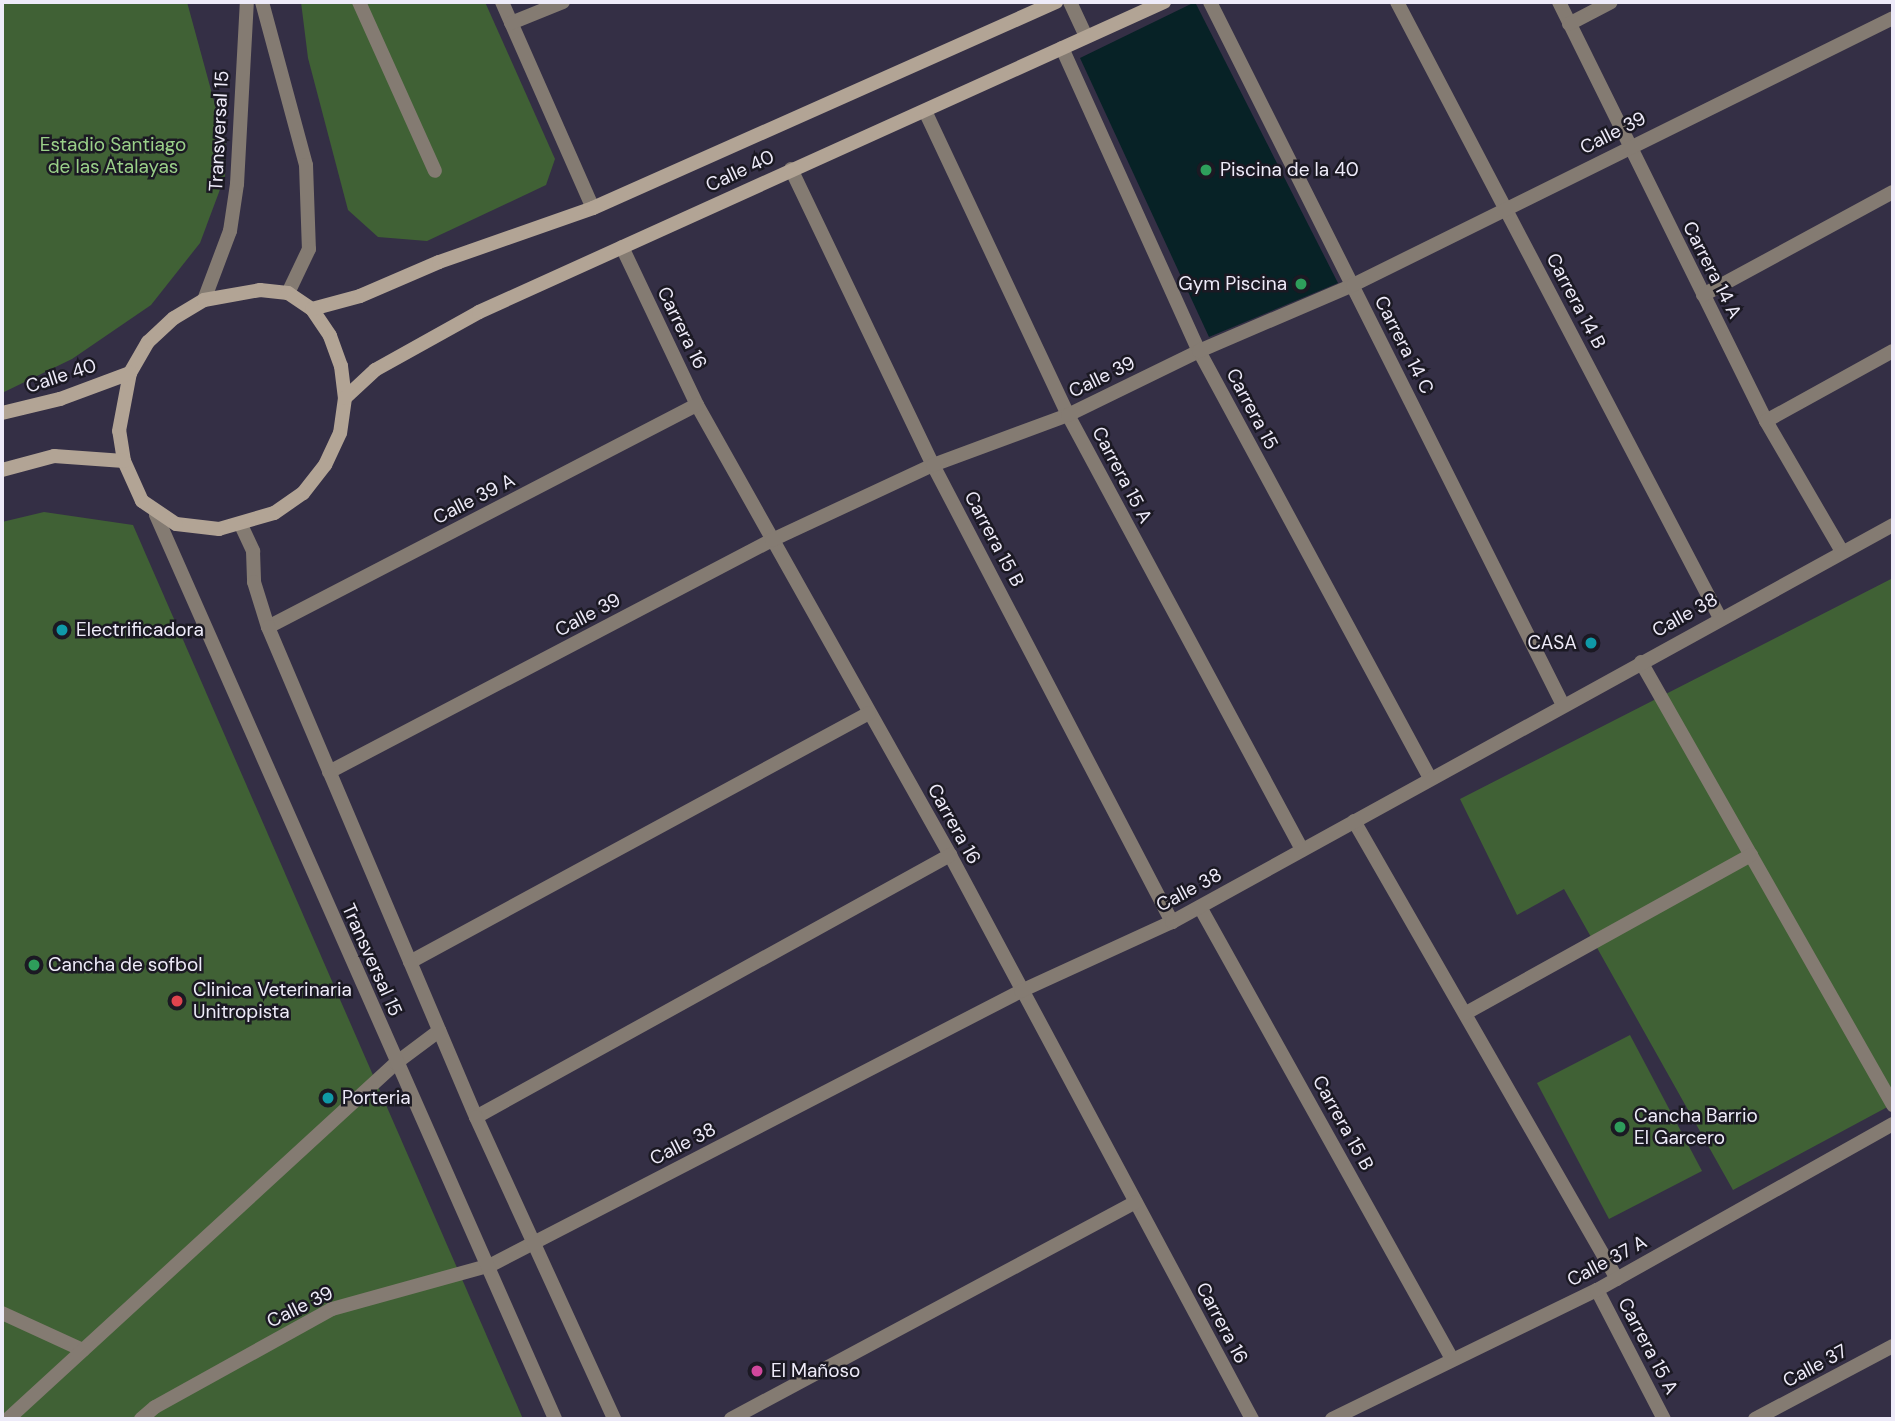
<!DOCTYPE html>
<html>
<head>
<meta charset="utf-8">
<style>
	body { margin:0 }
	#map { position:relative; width:1895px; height:1421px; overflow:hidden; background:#342f45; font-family:"DM Sans",sans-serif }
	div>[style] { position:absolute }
	.green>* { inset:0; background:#406135 }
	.water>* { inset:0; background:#072226 }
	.service>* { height:14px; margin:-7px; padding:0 7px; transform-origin:7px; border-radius:7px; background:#847b72 }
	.minor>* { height:14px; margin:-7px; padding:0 7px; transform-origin:7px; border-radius:7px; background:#847b72 }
	.tertiary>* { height:14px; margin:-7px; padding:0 7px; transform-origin:7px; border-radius:7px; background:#847b72 }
	.secondary>* { height:14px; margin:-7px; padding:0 7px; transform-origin:7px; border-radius:7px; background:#b2a495 }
	.dots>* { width:19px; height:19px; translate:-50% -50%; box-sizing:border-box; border:4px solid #1b1923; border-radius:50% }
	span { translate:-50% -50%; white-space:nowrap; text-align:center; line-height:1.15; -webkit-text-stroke:5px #1b1923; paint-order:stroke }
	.street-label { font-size:19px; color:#eeebf9 }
	.park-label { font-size:19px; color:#9ad089 }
	.poi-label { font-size:19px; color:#eeebf9 }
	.left { translate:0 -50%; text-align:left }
	.right { translate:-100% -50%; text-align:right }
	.frame { position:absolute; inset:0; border:4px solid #eeebf9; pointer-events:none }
</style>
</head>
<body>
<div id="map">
	<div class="green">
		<i style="clip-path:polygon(2px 2px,187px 2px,226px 145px,225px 176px,200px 243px,151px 305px,72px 359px,2px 393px)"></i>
		<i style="clip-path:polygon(301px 2px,485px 2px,555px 159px,546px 185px,427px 241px,378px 237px,348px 210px,308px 58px)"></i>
		<i style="clip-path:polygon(44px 512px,133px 525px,523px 1419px,2px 1419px,2px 522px)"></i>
		<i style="clip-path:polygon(1893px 578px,1893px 1104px,1733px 1190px,1564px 889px,1517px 915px,1460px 799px)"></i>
		<i style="clip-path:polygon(1630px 1035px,1702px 1171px,1609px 1219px,1537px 1083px)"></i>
	</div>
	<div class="water">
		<i style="clip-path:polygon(1195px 2px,1338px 283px,1209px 337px,1080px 58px)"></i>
	</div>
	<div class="service">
		<i style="left:359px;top:2px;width:185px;rotate:65.8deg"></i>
		<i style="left:2px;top:1313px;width:89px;rotate:24.6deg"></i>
		<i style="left:8px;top:1419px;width:527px;rotate:-42.54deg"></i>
		<i style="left:396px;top:1063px;width:54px;rotate:-36.7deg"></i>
	</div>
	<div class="minor">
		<i style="left:262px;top:2px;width:169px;rotate:74.9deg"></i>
		<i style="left:306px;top:165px;width:84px;rotate:88deg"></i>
		<i style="left:309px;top:249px;width:49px;rotate:115.5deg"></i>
		<i style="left:502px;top:2px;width:225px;rotate:66.2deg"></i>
		<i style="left:1070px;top:2px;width:38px;rotate:65deg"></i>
		<i style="left:1210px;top:2px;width:787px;rotate:63.34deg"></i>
		<i style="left:1397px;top:2px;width:696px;rotate:62.33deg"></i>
		<i style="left:1559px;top:2px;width:467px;rotate:63.7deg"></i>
		<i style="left:1766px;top:421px;width:149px;rotate:59.8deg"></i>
		<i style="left:511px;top:23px;width:56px;rotate:-22deg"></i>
		<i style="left:1569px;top:24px;width:47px;rotate:-27.6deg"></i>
		<i style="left:1062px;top:48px;width:333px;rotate:65.7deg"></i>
		<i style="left:1199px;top:351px;width:486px;rotate:61.6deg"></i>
		<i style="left:925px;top:111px;width:336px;rotate:64.8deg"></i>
		<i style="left:1068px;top:415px;width:494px;rotate:61.7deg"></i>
		<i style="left:791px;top:169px;width:328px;rotate:64.4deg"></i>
		<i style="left:933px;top:465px;width:516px;rotate:62.39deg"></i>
		<i style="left:622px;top:247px;width:175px;rotate:64.6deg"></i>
		<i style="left:697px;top:405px;width:516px;rotate:60.65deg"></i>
		<i style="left:950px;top:855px;width:640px;rotate:61.83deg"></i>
		<i style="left:1703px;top:295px;width:216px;rotate:-28.5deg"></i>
		<i style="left:204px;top:300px;width:74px;rotate:-69.4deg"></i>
		<i style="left:230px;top:231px;width:48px;rotate:-81.5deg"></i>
		<i style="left:237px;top:184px;width:182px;rotate:-86.9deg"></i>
		<i style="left:1766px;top:421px;width:145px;rotate:-28.9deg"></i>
		<i style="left:268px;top:627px;width:483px;rotate:-27.4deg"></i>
		<i style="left:1641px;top:662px;width:510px;rotate:60.37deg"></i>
		<i style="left:329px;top:772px;width:500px;rotate:-27.64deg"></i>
		<i style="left:772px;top:540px;width:178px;rotate:-25deg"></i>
		<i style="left:933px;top:465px;width:144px;rotate:-20.3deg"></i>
		<i style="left:1068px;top:415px;width:146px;rotate:-26deg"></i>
		<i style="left:1199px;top:351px;width:168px;rotate:-23.2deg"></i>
		<i style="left:1353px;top:285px;width:602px;rotate:-26.31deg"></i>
		<i style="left:1354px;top:821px;width:528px;rotate:60.13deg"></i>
		<i style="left:1200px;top:907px;width:518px;rotate:60.86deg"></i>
		<i style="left:410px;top:962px;width:522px;rotate:-28.48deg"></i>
		<i style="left:1466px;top:1013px;width:326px;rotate:-29deg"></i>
		<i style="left:476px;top:1117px;width:542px;rotate:-28.93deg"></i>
		<i style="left:1597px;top:1290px;width:145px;rotate:62.6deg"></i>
		<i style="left:141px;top:1419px;width:18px;rotate:-41deg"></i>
		<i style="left:155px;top:1407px;width:202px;rotate:-29deg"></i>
		<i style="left:332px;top:1309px;width:165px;rotate:-15.5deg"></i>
		<i style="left:491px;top:1265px;width:597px;rotate:-27.34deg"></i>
		<i style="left:1021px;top:991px;width:166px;rotate:-24.6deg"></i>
		<i style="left:1172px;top:922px;width:823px;rotate:-28.84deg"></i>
		<i style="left:731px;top:1419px;width:459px;rotate:-28.2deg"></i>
		<i style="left:1332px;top:1419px;width:295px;rotate:-26deg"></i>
		<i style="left:1597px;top:1290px;width:339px;rotate:-29.3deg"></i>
		<i style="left:1755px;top:1419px;width:156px;rotate:-27.9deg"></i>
	</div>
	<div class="tertiary">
		<i style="left:156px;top:515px;width:988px;rotate:66.18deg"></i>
		<i style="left:241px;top:525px;width:29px;rotate:65deg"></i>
		<i style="left:253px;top:551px;width:31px;rotate:88deg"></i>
		<i style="left:254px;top:582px;width:47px;rotate:72.7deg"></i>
		<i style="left:268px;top:627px;width:532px;rotate:67deg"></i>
		<i style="left:476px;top:1117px;width:332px;rotate:65.4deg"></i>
	</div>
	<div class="secondary">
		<i style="left:260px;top:290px;width:28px;rotate:6deg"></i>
		<i style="left:288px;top:293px;width:29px;rotate:34deg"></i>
		<i style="left:312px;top:309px;width:32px;rotate:56deg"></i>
		<i style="left:330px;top:336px;width:32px;rotate:70deg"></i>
		<i style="left:341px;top:366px;width:32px;rotate:83deg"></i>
		<i style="left:345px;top:398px;width:35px;rotate:98deg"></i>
		<i style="left:340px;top:433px;width:35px;rotate:115deg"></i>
		<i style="left:325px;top:465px;width:36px;rotate:128deg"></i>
		<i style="left:303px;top:493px;width:35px;rotate:145deg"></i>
		<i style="left:274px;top:513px;width:57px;rotate:163.8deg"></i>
		<i style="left:219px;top:529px;width:43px;rotate:-173.4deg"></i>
		<i style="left:176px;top:524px;width:41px;rotate:-145.9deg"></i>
		<i style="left:142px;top:501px;width:44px;rotate:-114.2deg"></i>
		<i style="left:124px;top:461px;width:30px;rotate:-99deg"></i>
		<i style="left:119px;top:431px;width:59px;rotate:-79.3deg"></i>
		<i style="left:130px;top:373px;width:36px;rotate:-60deg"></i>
		<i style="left:148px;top:342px;width:35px;rotate:-43deg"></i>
		<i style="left:174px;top:318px;width:35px;rotate:-31deg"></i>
		<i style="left:204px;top:300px;width:57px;rotate:-10.1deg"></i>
		<i style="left:312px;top:309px;width:50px;rotate:-15.2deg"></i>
		<i style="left:360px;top:296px;width:86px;rotate:-23.3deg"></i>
		<i style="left:439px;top:262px;width:163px;rotate:-19.3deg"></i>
		<i style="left:593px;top:208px;width:507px;rotate:-23.99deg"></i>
		<i style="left:345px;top:398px;width:41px;rotate:-43deg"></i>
		<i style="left:375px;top:370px;width:119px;rotate:-29.1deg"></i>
		<i style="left:479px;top:312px;width:752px;rotate:-24.35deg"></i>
		<i style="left:2px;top:413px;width:60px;rotate:-13.6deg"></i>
		<i style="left:60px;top:399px;width:75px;rotate:-20.4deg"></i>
		<i style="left:2px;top:470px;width:54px;rotate:-15.1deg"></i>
		<i style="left:54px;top:456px;width:70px;rotate:4.1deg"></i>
	</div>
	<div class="dots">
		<i style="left:1206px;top:170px;background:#2e9e5b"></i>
		<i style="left:1301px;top:284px;background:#2e9e5b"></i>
		<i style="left:62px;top:630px;background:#0f9aa8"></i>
		<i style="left:1591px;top:643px;background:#0f9aa8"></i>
		<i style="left:34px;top:965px;background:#2e9e5b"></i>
		<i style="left:177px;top:1001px;background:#e0444e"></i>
		<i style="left:328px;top:1098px;background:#0f9aa8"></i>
		<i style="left:1620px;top:1127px;background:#2e9e5b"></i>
		<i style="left:757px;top:1371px;background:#d1479c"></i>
	</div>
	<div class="street-label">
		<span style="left:219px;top:131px;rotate:-87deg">Transversal 15</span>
		<span style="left:1613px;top:133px;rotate:-27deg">Calle 39</span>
		<span style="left:740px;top:171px;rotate:-25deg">Calle 40</span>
		<span style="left:1712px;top:270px;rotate:63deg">Carrera 14 A</span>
		<span style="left:1576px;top:301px;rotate:62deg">Carrera 14 B</span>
		<span style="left:682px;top:328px;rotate:64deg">Carrera 16</span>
		<span style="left:1404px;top:345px;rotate:63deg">Carrera 14 C</span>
		<span style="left:61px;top:376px;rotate:-18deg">Calle 40</span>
		<span style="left:1102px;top:377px;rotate:-26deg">Calle 39</span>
		<span style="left:1252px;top:409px;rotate:62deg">Carrera 15</span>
		<span style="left:1122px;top:475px;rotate:62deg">Carrera 15 A</span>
		<span style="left:474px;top:499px;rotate:-27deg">Calle 39 A</span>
		<span style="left:994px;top:539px;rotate:62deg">Carrera 15 B</span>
		<span style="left:588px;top:615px;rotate:-28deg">Calle 39</span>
		<span style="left:1685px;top:615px;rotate:-29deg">Calle 38</span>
		<span style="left:954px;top:824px;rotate:61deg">Carrera 16</span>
		<span style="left:1189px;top:890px;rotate:-28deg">Calle 38</span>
		<span style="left:372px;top:960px;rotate:66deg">Transversal 15</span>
		<span style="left:1343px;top:1123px;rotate:61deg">Carrera 15 B</span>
		<span style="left:683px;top:1144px;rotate:-27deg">Calle 38</span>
		<span style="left:1607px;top:1261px;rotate:-28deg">Calle 37 A</span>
		<span style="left:300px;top:1307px;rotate:-26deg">Calle 39</span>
		<span style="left:1222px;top:1323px;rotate:62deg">Carrera 16</span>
		<span style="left:1648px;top:1346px;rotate:62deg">Carrera 15 A</span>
		<span style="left:1815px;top:1366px;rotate:-28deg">Calle 37</span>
	</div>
	<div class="park-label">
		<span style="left:113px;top:156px">Estadio Santiago<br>de las Atalayas</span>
	</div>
	<div class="poi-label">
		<span class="left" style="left:1220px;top:170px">Piscina de la 40</span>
		<span class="right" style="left:1287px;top:284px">Gym Piscina</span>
		<span class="left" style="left:76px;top:630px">Electrificadora</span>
		<span class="right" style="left:1577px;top:643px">CASA</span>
		<span class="left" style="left:48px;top:965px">Cancha de sofbol</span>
		<span class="left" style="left:193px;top:1001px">Clinica Veterinaria<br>Unitropista</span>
		<span class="left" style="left:342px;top:1098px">Porteria</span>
		<span class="left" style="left:1634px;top:1127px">Cancha Barrio<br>El Garcero</span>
		<span class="left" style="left:771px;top:1371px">El Mañoso</span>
	</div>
	<div class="frame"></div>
</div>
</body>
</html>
